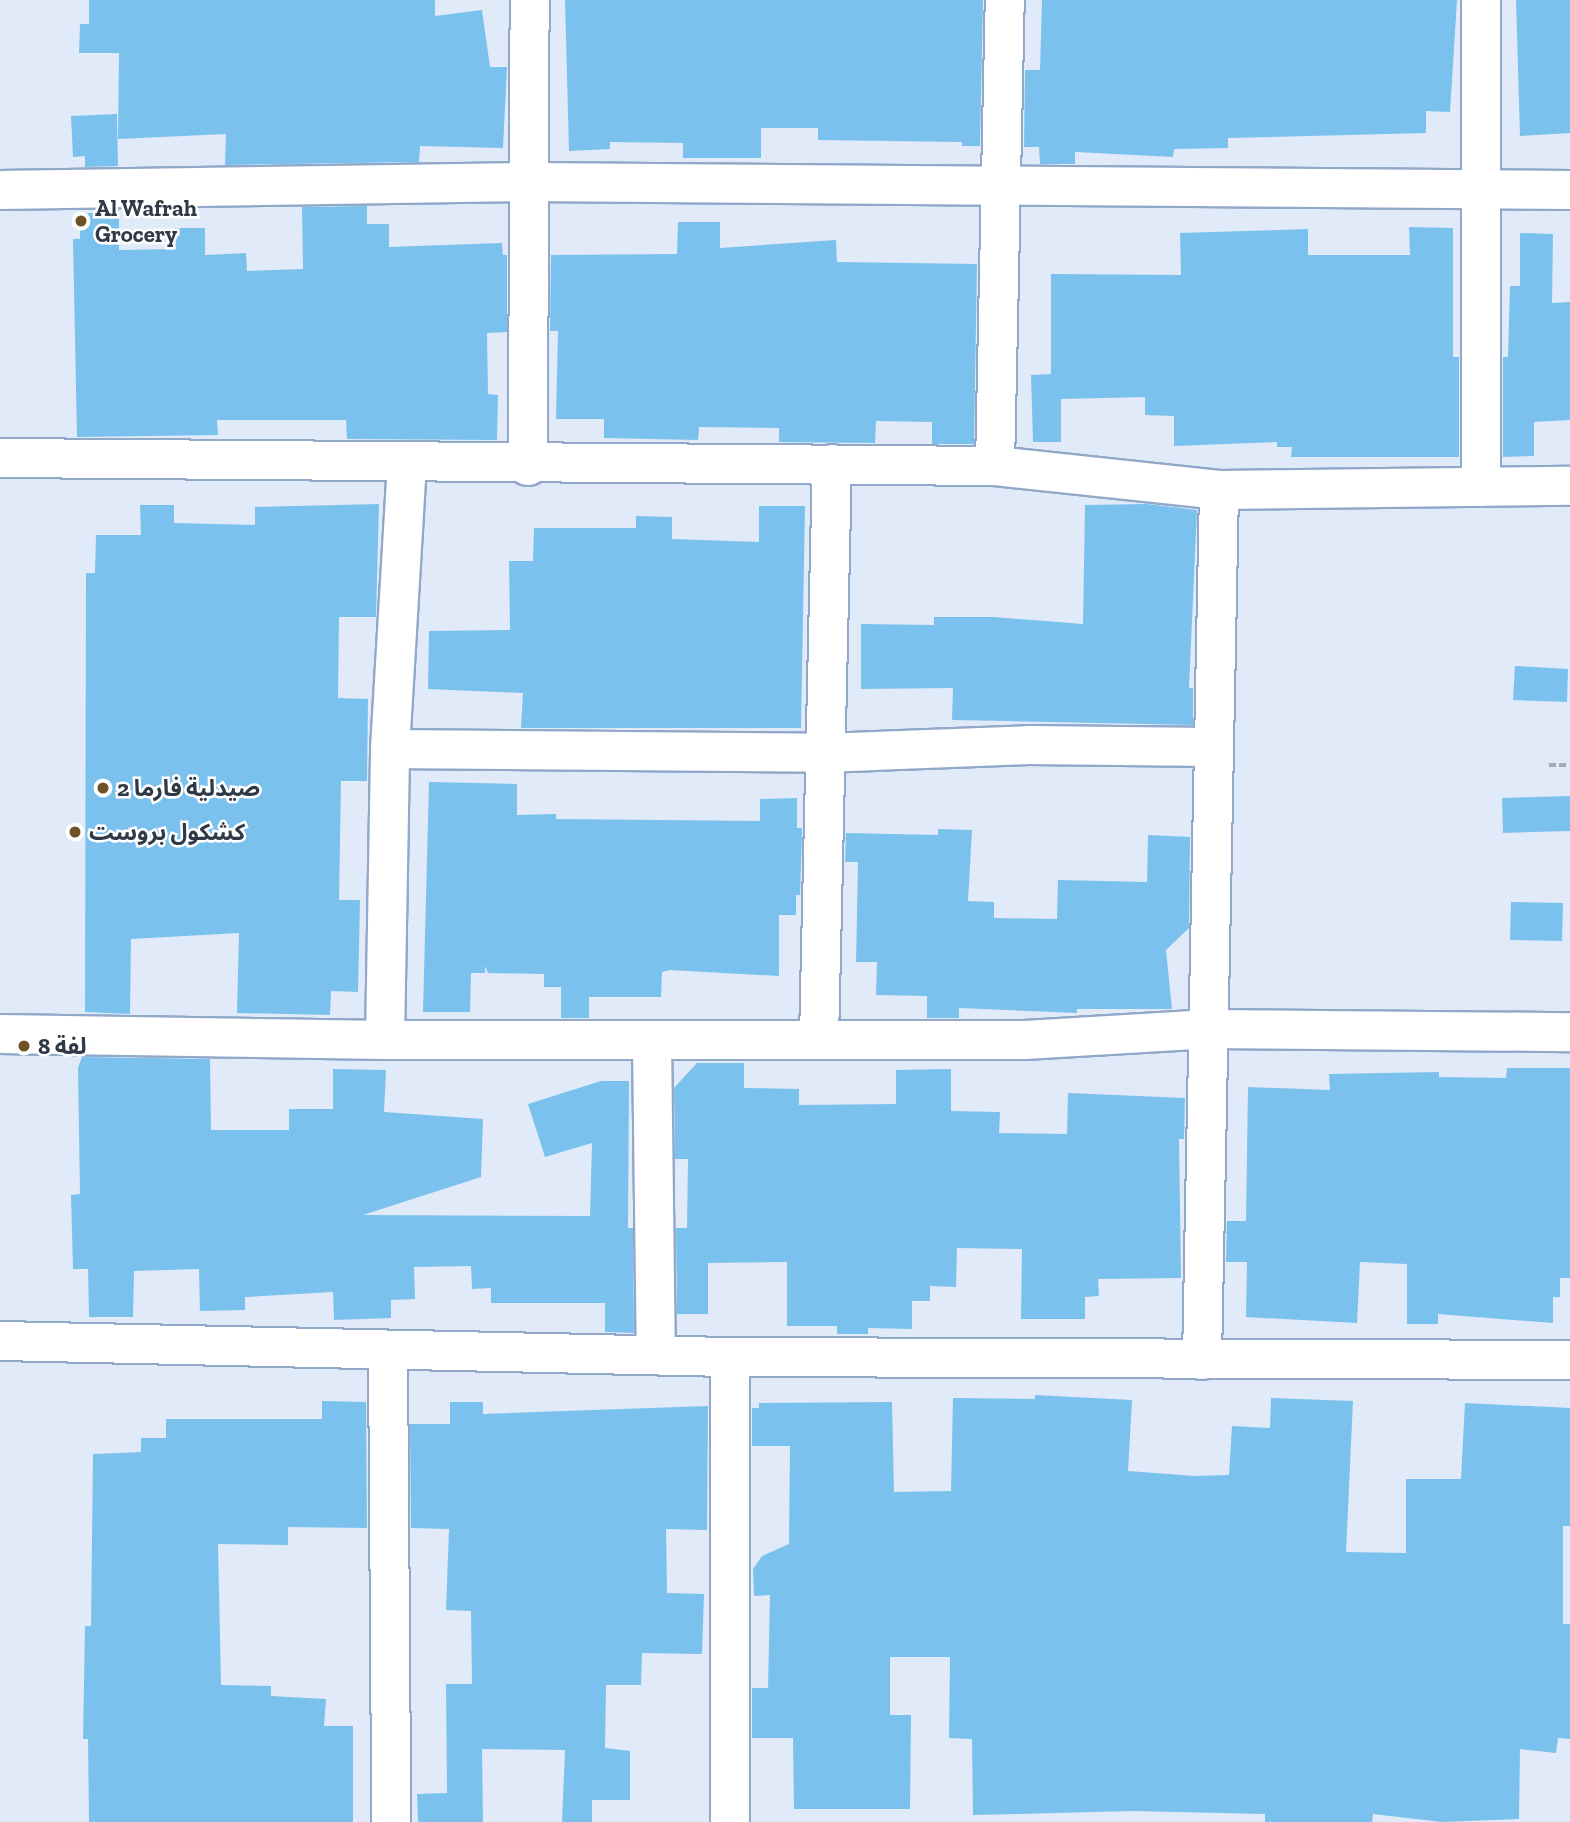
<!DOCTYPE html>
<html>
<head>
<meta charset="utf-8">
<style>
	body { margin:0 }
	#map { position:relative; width:1570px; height:1822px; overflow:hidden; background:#e0eaf8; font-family:"Zilla Slab","Noto Sans Arabic",serif }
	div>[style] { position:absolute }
	.building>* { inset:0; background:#7bc1ed }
	.path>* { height:4.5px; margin-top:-2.25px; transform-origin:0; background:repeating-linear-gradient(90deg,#a0aab8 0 7px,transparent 0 10.5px) }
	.roads { filter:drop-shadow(2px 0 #91a8c9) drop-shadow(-2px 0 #91a8c9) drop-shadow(0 2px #91a8c9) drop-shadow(0 -2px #91a8c9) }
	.minor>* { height:38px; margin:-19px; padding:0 19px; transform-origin:19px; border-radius:19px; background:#fff }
	.dots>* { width:19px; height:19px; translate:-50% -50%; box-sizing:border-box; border:4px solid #fff; border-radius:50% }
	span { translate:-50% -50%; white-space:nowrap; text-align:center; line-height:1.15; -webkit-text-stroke:5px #fff; paint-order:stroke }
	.poi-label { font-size:23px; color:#303a47; font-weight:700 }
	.left { translate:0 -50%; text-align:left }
</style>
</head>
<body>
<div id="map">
	<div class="building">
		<i style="clip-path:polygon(89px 0,435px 0,435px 16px,482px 10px,490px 67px,507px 67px,503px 148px,420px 146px,419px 162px,225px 165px,226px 134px,118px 139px,119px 53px,79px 53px,80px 24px,89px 24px)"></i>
		<i style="clip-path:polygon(565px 0,983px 0,980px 146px,962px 146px,962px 142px,818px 140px,818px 128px,761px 128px,761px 158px,683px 158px,683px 143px,610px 142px,610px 149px,569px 151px)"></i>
		<i style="clip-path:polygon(1042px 0,1457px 0,1450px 112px,1426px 111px,1426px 133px,1228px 138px,1228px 148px,1174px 149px,1173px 157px,1075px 152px,1075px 164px,1040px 164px,1039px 147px,1024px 147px,1025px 70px,1040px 70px)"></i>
		<i style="clip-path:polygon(1516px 0,1570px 0,1570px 133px,1520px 136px)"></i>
		<i style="clip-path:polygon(117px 114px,118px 166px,85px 167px,85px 156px,73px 157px,71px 116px)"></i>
		<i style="clip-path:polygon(367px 206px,367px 224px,389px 224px,389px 247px,502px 243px,503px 255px,507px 255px,507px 332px,487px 333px,488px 394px,498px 395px,497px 440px,347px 439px,346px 420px,217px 420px,218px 435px,77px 437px,73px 239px,80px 239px,80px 214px,119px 210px,119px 250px,175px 249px,175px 228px,205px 228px,205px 255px,246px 253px,247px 271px,303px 269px,302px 207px)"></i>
		<i style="clip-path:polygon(678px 222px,720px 222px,720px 248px,836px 240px,837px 262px,977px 264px,974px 444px,932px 444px,932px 422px,876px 421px,875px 443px,779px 442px,779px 428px,699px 427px,698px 440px,604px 438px,604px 419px,556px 419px,558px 331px,550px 331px,551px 255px,677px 254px)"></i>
		<i style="clip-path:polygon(1409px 227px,1453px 228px,1453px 357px,1459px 357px,1459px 457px,1291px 457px,1292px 447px,1277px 447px,1277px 442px,1174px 446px,1174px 416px,1145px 415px,1145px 397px,1061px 399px,1061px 442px,1033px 442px,1031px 375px,1051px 374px,1051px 274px,1181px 275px,1180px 233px,1308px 229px,1308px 255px,1410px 255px)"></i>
		<i style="clip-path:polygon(1520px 233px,1553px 234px,1552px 303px,1570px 302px,1570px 420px,1534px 422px,1534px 456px,1503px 457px,1503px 357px,1508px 357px,1510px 286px,1520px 286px)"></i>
		<i style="clip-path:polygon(379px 504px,376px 617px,339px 617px,338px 698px,368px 699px,367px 781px,341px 781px,339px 900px,360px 900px,358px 992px,331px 991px,330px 1015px,237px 1013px,239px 933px,131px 939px,130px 1014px,85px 1012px,86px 573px,95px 573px,96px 535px,141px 535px,140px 505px,174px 505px,174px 523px,255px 525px,255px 507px)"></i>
		<i style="clip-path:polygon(1147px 504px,1197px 510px,1189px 688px,1193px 688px,1193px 725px,952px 720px,953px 688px,861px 689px,861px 624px,934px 625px,934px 617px,993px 617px,1083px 624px,1085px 505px)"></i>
		<i style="clip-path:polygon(759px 506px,805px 506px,801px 728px,521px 728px,523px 693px,428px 689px,429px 631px,510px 630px,509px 561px,533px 561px,534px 528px,636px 528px,636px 516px,672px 517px,672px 539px,759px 542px)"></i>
		<i style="clip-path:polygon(1515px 666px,1568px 669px,1567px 702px,1513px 700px)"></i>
		<i style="clip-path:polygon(429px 782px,517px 784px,517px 815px,556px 814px,556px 819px,760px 821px,760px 799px,797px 798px,797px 828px,802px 828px,802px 833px,800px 895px,796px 895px,796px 915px,779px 915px,779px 976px,670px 970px,662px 972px,661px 997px,589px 997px,589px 1018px,561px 1018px,561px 987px,544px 987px,544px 974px,488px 973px,485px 966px,485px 973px,471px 973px,470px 1012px,423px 1012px)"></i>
		<i style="clip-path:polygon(1570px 796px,1570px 831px,1503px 833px,1502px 798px)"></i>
		<i style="clip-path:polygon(938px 829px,972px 830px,968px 901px,994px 902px,994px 918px,1057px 919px,1058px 880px,1147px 882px,1148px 835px,1190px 837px,1189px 928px,1166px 950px,1172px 1009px,1077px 1009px,1077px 1013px,959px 1008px,959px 1018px,927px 1018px,927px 996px,876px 995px,877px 962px,856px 962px,858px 862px,845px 862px,846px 833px,938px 835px)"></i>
		<i style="clip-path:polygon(1511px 902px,1563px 903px,1562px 941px,1510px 940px)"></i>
		<i style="clip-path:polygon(82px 1057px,210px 1059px,211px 1130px,289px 1130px,289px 1109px,333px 1109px,333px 1069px,386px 1070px,384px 1112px,483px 1119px,481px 1177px,363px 1215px,590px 1216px,592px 1143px,545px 1157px,528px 1104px,601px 1081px,629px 1081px,628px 1228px,633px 1228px,634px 1333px,605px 1332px,605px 1303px,491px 1303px,491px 1288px,472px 1289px,471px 1266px,414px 1267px,415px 1299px,391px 1300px,391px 1318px,334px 1320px,333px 1292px,245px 1297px,245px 1310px,200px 1311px,199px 1269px,134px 1271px,133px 1317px,89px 1317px,88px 1269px,73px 1269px,71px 1195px,80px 1194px,78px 1068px)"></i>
		<i style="clip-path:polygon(697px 1063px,744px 1063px,744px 1088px,799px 1089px,799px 1105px,896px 1104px,896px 1070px,951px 1069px,951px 1111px,1000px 1112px,999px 1133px,1067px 1134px,1068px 1093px,1185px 1098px,1184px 1139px,1179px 1139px,1181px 1278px,1098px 1279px,1099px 1296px,1085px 1297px,1085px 1319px,1021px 1319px,1022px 1249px,957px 1248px,956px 1287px,930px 1286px,930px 1301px,912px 1301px,912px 1329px,868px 1328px,868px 1334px,837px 1334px,837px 1326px,787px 1326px,787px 1262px,708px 1263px,708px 1314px,677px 1314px,676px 1228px,687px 1228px,688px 1159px,675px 1159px,674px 1088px)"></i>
		<i style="clip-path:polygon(1507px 1068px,1570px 1068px,1570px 1278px,1560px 1278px,1560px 1297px,1553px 1297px,1553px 1323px,1438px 1314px,1438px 1324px,1407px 1324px,1407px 1264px,1360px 1262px,1357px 1323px,1246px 1317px,1247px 1262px,1226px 1262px,1227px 1221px,1246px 1221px,1248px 1087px,1330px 1090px,1329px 1074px,1439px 1072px,1439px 1077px,1506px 1078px)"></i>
		<i style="clip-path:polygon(1035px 1395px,1132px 1400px,1128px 1471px,1195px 1476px,1229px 1475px,1232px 1426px,1270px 1428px,1271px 1398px,1353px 1401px,1346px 1552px,1406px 1553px,1406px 1479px,1461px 1479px,1465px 1403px,1570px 1408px,1570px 1526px,1563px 1526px,1563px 1624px,1570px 1624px,1570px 1739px,1558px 1738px,1556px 1753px,1520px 1749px,1519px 1819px,1442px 1822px,1373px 1814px,1372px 1822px,1265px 1822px,1265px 1814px,1133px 1811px,973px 1815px,972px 1739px,949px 1738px,950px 1657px,890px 1657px,890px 1715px,911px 1715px,910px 1809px,794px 1809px,793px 1738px,752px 1738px,752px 1688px,768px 1688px,770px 1595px,754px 1596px,753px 1569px,762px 1556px,789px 1544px,790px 1446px,752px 1446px,752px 1408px,759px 1408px,759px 1403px,892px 1402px,894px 1492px,951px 1491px,953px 1398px,1035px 1399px)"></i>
		<i style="clip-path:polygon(322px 1401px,366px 1402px,367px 1528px,288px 1527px,288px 1545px,218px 1544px,221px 1685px,271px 1686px,271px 1696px,326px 1699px,324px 1726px,353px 1726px,353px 1822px,89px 1822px,88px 1739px,83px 1739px,85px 1626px,91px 1626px,93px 1454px,141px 1452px,141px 1438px,166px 1438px,166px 1419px,322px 1419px)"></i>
		<i style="clip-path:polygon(450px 1402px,483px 1402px,483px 1414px,708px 1406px,707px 1530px,666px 1529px,667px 1593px,704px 1594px,702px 1654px,642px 1653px,641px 1685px,606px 1685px,605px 1748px,630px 1751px,630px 1800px,592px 1800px,592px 1822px,562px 1822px,565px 1750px,482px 1749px,483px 1822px,418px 1822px,417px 1794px,447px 1793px,446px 1684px,472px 1684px,471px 1611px,446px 1610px,449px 1529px,411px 1528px,410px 1424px,450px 1424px)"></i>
	</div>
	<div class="path">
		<i style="left:1549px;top:765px;width:21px"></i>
	</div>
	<div class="roads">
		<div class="minor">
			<i style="left:1481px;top:0;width:487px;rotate:90deg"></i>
			<i style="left:0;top:190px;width:529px;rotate:-0.87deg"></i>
			<i style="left:529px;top:182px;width:1041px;rotate:0.44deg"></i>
			<i style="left:0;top:458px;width:995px;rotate:0.46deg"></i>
			<i style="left:995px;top:466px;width:225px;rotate:6.1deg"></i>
			<i style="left:1219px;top:490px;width:351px;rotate:-0.7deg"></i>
			<i style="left:528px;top:466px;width:466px;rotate:-89.8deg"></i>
			<i style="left:995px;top:466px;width:466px;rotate:-88.8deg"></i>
			<i style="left:390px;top:749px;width:434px;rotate:0.5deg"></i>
			<i style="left:824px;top:753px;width:205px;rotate:-2.2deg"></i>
			<i style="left:1029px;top:745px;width:184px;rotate:0.6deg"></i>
			<i style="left:0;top:1034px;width:385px;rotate:0.9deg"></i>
			<i style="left:385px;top:1040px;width:640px"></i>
			<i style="left:1025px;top:1040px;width:186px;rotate:-3.4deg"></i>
			<i style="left:1211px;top:1029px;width:359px;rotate:0.5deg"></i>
			<i style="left:385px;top:1040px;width:291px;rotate:-89deg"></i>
			<i style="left:390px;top:749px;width:286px;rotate:-86.6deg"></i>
			<i style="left:652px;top:1040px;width:315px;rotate:89.3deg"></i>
			<i style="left:819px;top:1040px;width:576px;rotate:-88.71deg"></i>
			<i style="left:0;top:1341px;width:730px;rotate:1.26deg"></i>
			<i style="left:730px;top:1357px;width:840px;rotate:0.2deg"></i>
			<i style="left:388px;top:1352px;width:470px;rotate:89.6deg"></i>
			<i style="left:730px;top:1357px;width:465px;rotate:90deg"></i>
			<i style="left:1202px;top:1360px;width:870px;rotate:-88.88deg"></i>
		</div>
	</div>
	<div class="dots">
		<i style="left:81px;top:221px;background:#6e5225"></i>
		<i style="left:103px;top:788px;background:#6e5225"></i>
		<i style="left:75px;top:832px;background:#6e5225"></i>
		<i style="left:24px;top:1046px;background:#6e5225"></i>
	</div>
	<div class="poi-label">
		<span class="left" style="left:95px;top:221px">Al Wafrah<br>Grocery</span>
		<span class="left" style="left:117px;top:788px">صيدلية فارما 2</span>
		<span class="left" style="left:89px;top:832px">كشكول بروست</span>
		<span class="left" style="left:38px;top:1046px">لفة 8</span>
	</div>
</div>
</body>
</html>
